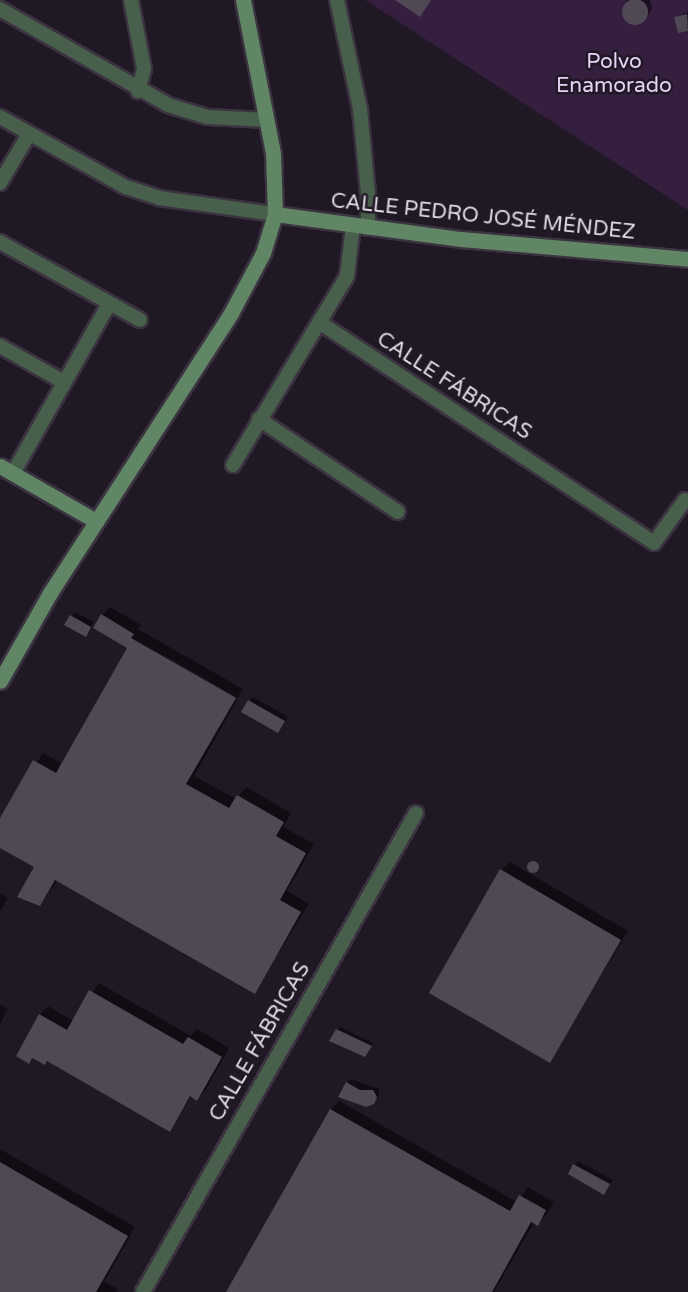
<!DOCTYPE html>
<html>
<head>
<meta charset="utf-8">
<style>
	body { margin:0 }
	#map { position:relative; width:688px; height:1292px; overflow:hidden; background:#201825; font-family:"Varela Round",sans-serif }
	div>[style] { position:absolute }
	.green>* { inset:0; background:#341f3e }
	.shadow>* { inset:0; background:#0007 }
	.building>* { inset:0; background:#514856 }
	.round { border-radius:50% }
	.roads { filter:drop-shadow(2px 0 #3b3340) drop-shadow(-2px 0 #3b3340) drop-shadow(0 2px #3b3340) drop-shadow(0 -2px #3b3340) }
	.street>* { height:14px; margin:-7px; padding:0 7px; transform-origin:7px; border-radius:7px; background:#48604b }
	.secondary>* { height:15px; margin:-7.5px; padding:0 7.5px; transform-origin:7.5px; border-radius:7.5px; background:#618665 }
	span { translate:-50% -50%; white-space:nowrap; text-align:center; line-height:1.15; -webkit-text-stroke:5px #201825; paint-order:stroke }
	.park-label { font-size:21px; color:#e8d2f4 }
	.street-label { font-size:21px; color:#e2dce5 }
</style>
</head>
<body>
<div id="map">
	<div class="green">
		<i style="clip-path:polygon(365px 0,688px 0,688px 210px)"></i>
	</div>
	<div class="shadow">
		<i style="clip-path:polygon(627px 0,650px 0,652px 9px,642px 22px,634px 23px,625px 18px,623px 9px)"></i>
		<i style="clip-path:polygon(688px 12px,688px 30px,679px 32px,676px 17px)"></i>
		<i style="clip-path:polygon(110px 607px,141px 625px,138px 629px,243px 689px,238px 698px,134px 638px,237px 700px,194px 776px,236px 799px,246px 787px,291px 813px,283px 827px,314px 844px,287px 891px,309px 904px,254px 992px,58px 880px,40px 904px,19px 897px,36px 867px,0 846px,0 821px,43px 753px,63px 764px,129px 648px,102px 615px)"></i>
		<i style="clip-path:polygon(75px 612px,94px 622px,85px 635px,66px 624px)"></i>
		<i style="clip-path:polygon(253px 697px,288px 717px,278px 732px,249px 701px)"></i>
		<i style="clip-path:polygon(535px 861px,539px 867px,531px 872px,530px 865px)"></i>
		<i style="clip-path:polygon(510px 862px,628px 931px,549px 1061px,501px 870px)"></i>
		<i style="clip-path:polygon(0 893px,8px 898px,0 911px)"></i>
		<i style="clip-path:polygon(99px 983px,191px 1036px,197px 1029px,229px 1048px,205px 1091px,197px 1099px,192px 1096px,169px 1130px,48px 1060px,45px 1063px,34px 1057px,29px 1062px,40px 1015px,48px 1006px,73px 1021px)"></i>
		<i style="clip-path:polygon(0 1004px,8px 1009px,0 1024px)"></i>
		<i style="clip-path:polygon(340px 1027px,373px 1043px,368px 1053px,337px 1030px)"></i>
		<i style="clip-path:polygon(351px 1079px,379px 1089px,379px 1096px,370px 1105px,347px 1083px)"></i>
		<i style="clip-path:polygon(339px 1101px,517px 1202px,528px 1187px,554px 1202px,546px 1215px,537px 1224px,534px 1222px,494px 1292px,228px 1292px,331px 1109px)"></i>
		<i style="clip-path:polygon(0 1149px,135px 1227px,104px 1282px,118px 1289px,116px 1292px,0 1292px)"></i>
		<i style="clip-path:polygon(578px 1161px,613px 1180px,604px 1193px,570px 1173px)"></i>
	</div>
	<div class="building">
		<i class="round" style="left:622px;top:-1px;width:26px;height:26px"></i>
		<i style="clip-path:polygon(395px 0,431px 0,420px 17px)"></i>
		<i style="clip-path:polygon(687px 14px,688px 31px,678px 33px,674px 17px)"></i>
		<i style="clip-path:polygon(101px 614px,134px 634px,131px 638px,236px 698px,186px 784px,229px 808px,237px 795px,284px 822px,276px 836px,306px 853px,280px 900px,301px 912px,255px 994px,55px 880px,40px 906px,17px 897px,34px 867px,0 848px,0 818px,33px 760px,56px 773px,127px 648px,93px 628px)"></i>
		<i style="clip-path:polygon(70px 615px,91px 627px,86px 637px,64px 625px)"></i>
		<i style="clip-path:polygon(248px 700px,285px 721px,278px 733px,241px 712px)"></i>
		<i class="round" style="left:527px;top:861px;width:12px;height:12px"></i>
		<i style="clip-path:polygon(500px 869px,621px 940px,550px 1063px,429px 993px)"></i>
		<i style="clip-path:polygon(89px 990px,183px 1044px,188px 1037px,222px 1057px,197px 1101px,190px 1096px,170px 1132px,47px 1061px,45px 1065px,32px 1058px,29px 1064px,16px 1056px,39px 1014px,67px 1030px)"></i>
		<i style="clip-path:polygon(336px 1029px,372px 1046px,365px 1057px,329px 1041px)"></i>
		<i style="clip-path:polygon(346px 1082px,360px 1090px,373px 1090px,377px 1097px,374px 1104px,366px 1107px,338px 1097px)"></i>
		<i style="clip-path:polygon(330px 1109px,510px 1211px,519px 1195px,546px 1210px,538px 1226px,531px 1222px,492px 1292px,226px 1292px)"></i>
		<i style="clip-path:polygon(0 1162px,128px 1236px,96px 1292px,0 1292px)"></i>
		<i style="clip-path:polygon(573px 1164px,610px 1184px,604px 1195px,568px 1174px)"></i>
	</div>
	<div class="roads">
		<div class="street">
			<i style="left:131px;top:0;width:70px;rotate:79.3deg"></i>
			<i style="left:144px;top:69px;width:23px;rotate:105deg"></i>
			<i style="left:337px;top:0;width:111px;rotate:78.1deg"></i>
			<i style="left:360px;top:109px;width:96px;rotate:84.6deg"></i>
			<i style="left:369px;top:205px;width:23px;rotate:95deg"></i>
			<i style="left:0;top:9px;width:193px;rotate:29.7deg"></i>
			<i style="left:168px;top:105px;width:41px;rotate:17.1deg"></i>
			<i style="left:207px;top:117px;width:60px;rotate:2.9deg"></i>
			<i style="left:0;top:117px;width:144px;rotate:29.1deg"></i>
			<i style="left:126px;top:187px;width:35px;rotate:18deg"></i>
			<i style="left:159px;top:198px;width:117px;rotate:7.9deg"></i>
			<i style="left:0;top:183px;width:57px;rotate:-59.4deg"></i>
			<i style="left:0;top:242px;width:160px;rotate:29.1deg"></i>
			<i style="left:319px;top:322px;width:401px;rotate:33.4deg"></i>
			<i style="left:654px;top:543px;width:53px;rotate:-54.2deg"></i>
			<i style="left:0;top:346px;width:73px;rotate:29.4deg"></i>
			<i style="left:259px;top:419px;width:167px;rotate:33.8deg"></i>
			<i style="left:233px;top:465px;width:221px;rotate:-58.9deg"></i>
			<i style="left:347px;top:276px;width:50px;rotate:-83.2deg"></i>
			<i style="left:13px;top:473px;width:194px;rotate:-60.4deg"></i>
			<i style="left:143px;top:1292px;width:551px;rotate:-60.32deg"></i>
		</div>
		<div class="secondary">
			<i style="left:275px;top:214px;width:188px;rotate:7.7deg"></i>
			<i style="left:461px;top:239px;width:228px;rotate:5deg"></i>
			<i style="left:0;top:466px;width:111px;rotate:29.8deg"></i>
			<i style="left:0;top:681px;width:101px;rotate:-60.4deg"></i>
			<i style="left:50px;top:593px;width:333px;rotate:-57.1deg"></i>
			<i style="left:231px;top:313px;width:68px;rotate:-61.9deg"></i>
			<i style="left:263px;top:253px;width:41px;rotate:-72.9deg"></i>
			<i style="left:275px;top:214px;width:61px;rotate:-91.9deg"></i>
			<i style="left:273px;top:153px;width:156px;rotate:-101.1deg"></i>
		</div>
	</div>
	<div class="park-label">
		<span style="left:614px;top:74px">Polvo<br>Enamorado</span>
	</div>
	<div class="street-label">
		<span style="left:483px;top:217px;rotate:6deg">CALLE PEDRO JOSÉ MÉNDEZ</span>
		<span style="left:454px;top:386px;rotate:33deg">CALLE FÁBRICAS</span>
		<span style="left:260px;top:1042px;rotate:-60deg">CALLE FÁBRICAS</span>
	</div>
</div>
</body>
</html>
